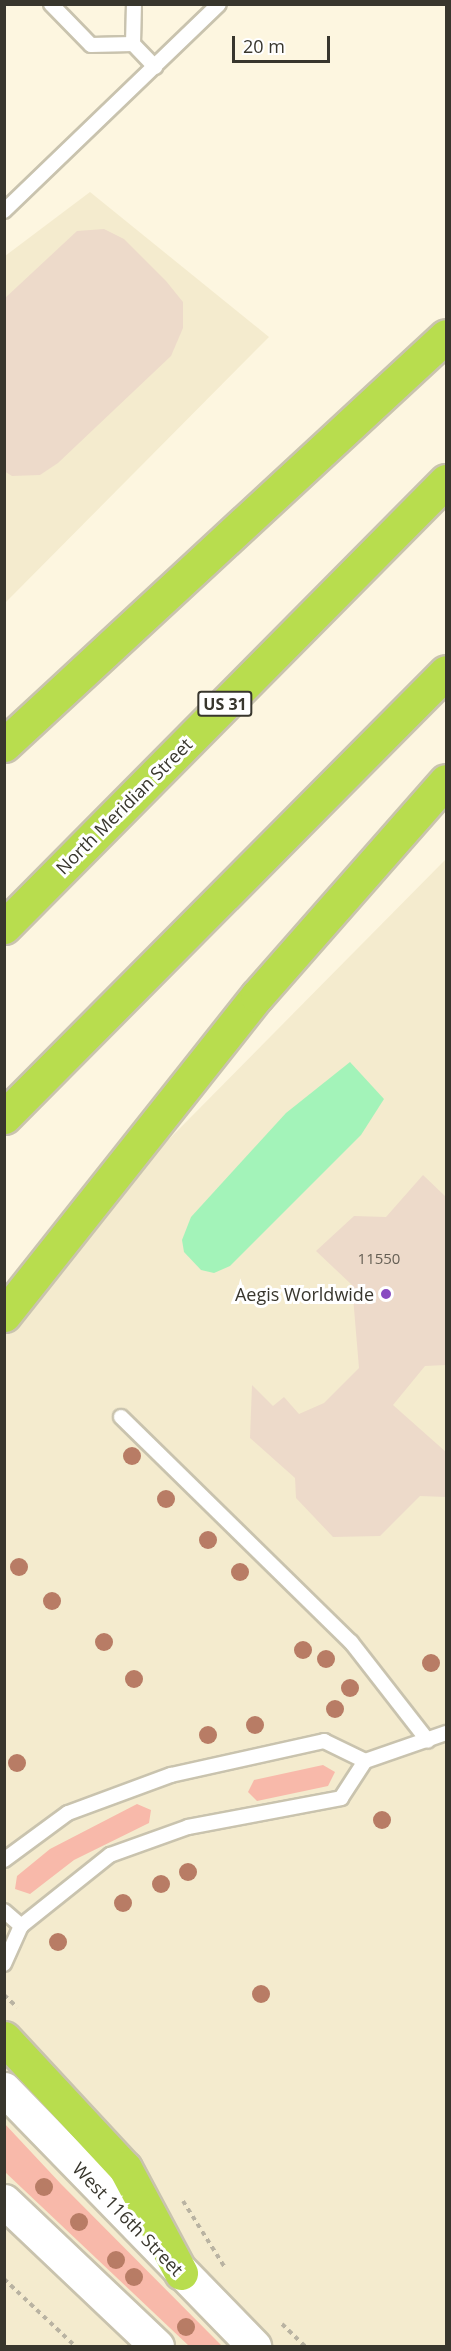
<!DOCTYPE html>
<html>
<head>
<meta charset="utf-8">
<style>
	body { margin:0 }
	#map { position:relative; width:451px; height:2351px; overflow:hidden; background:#fdf6e0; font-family:"Open Sans",sans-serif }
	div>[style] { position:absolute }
	.built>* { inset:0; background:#f4ebce }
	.green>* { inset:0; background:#f8b9aa }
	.water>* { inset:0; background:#a3f3b9 }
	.building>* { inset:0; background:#eddaca }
	.path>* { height:4px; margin-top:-2px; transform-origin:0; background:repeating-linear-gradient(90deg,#b9b3a2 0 4.5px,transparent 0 9px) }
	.roads { filter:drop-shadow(2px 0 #c9c3ae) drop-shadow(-2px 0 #c9c3ae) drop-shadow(0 2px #c9c3ae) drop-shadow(0 -2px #c9c3ae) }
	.lane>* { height:14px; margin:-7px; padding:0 7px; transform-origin:7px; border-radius:7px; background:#fff }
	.secondary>* { height:33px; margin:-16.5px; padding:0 16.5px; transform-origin:16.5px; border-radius:16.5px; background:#fff }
	.highway>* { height:33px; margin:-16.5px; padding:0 16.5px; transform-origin:16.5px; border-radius:16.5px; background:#b8dd4e }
	.trees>* { width:18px; height:18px; margin:-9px; border-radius:50%; background:#b87c65 }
	.dots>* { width:16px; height:16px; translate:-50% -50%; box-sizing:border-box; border:3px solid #fff; border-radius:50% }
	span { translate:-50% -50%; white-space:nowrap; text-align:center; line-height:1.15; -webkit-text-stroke:6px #fff; paint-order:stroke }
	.number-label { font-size:15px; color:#655f54 }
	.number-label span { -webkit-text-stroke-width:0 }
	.shield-label span { padding:2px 4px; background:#fff; border:2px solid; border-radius:4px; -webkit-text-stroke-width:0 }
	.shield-label { font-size:16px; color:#38362d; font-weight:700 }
	.street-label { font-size:18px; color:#38362d }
	.poi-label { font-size:18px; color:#38362d }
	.right { translate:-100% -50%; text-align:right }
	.frame { position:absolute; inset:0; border:6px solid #38362d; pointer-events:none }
	.scale { position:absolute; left:232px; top:36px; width:98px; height:27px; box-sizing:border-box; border:3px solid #38362d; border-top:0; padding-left:8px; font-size:18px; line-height:21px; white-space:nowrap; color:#38362d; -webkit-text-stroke:4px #fff; paint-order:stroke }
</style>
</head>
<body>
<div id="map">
	<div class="built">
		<i style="clip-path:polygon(90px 192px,269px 337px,5px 603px,5px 256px)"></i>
		<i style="clip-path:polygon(446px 859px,446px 2346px,5px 2346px,4px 1306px)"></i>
	</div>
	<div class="green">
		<i style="clip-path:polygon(323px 1765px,335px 1772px,328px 1786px,257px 1801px,248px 1792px,254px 1780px)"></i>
		<i style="clip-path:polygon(137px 1804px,151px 1810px,149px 1823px,74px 1860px,30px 1894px,15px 1889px,17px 1876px,50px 1849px)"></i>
		<i style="clip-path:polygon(4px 2123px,61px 2184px,222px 2346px,189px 2346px,5px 2172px)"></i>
	</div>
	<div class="water">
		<i style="clip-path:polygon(350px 1062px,384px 1099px,361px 1135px,230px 1266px,214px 1273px,201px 1270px,184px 1252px,182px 1240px,191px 1217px,286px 1113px)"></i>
	</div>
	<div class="building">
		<i style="clip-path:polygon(104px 229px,124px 239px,166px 281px,183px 302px,183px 328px,171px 356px,58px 463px,40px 475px,12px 476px,4px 471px,4px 299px,77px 231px)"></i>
		<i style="clip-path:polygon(423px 1175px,446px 1197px,446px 1365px,425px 1366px,393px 1405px,446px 1452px,446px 1497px,420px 1496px,380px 1536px,333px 1537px,296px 1498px,295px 1478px,250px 1438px,252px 1385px,273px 1406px,284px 1397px,299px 1414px,324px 1403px,359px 1368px,352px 1285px,316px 1251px,354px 1216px,386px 1217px)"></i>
	</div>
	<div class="path">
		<i style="left:4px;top:1995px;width:18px;rotate:43deg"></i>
		<i style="left:183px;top:2201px;width:77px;rotate:57.8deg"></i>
		<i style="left:4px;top:2279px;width:98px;rotate:43.3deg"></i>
		<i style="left:282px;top:2324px;width:32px;rotate:44deg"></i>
	</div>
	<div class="roads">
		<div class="lane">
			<i style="left:51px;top:4px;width:57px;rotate:45.7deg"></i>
			<i style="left:91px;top:45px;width:42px;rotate:-1.4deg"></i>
			<i style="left:133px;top:44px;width:32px;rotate:46deg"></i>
			<i style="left:133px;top:44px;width:40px;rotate:-88.6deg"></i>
			<i style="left:4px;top:211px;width:298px;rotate:-43.9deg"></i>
			<i style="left:121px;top:1417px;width:322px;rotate:44.4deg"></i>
			<i style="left:351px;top:1642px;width:125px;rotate:52.1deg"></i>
			<i style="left:4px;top:1860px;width:79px;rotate:-36.3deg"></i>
			<i style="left:68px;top:1813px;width:110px;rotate:-20.3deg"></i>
			<i style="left:171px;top:1775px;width:157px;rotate:-12.5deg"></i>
			<i style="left:324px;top:1741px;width:46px;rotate:26deg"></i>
			<i style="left:4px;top:1911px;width:23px;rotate:41deg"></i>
			<i style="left:4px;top:1964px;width:42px;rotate:-65.9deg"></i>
			<i style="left:21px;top:1926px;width:114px;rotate:-38.6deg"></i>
			<i style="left:110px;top:1855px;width:83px;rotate:-19.7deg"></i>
			<i style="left:188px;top:1827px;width:156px;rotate:-10.7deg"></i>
			<i style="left:341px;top:1798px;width:44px;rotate:-57deg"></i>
			<i style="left:365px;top:1761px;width:86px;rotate:-19.1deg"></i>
		</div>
		<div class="secondary">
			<i style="left:4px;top:2089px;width:359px;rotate:45.8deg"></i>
			<i style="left:4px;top:2201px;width:211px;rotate:43.5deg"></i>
		</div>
		<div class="highway">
			<i style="left:4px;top:745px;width:602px;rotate:-42.78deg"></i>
			<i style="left:4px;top:927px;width:628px;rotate:-45.26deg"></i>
			<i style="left:4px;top:1117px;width:627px;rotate:-45.19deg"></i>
			<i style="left:4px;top:1315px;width:407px;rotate:-51.6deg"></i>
			<i style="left:257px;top:996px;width:286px;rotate:-48.7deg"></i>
			<i style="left:4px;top:2038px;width:178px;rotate:47.1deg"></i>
			<i style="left:125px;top:2168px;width:119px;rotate:61.9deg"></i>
		</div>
	</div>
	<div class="trees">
		<i style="left:132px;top:1456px"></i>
		<i style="left:166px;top:1499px"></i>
		<i style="left:208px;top:1540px"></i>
		<i style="left:19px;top:1567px"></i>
		<i style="left:240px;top:1572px"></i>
		<i style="left:52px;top:1601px"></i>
		<i style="left:104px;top:1642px"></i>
		<i style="left:303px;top:1650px"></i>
		<i style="left:326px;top:1659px"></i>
		<i style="left:431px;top:1663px"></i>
		<i style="left:134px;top:1679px"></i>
		<i style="left:350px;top:1688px"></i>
		<i style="left:335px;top:1709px"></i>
		<i style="left:255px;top:1725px"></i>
		<i style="left:208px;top:1735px"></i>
		<i style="left:17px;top:1763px"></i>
		<i style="left:382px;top:1820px"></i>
		<i style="left:188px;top:1872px"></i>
		<i style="left:161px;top:1884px"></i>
		<i style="left:123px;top:1903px"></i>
		<i style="left:58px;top:1942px"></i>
		<i style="left:261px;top:1994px"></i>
		<i style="left:44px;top:2187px"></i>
		<i style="left:79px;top:2222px"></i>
		<i style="left:116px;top:2260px"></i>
		<i style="left:134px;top:2277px"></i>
		<i style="left:186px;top:2327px"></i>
	</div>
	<div class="dots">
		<i style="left:386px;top:1294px;background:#884bc1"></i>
	</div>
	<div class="number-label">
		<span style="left:379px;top:1259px">11550</span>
	</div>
	<div class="shield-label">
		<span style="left:225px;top:704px">US 31</span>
	</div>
	<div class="street-label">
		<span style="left:124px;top:806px;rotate:-45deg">North Meridian Street</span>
		<span style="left:128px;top:2219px;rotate:46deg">West 116th Street</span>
	</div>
	<div class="poi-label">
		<span class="right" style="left:374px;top:1294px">Aegis Worldwide</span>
	</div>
	<div class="frame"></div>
	<div class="scale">20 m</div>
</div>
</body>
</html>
